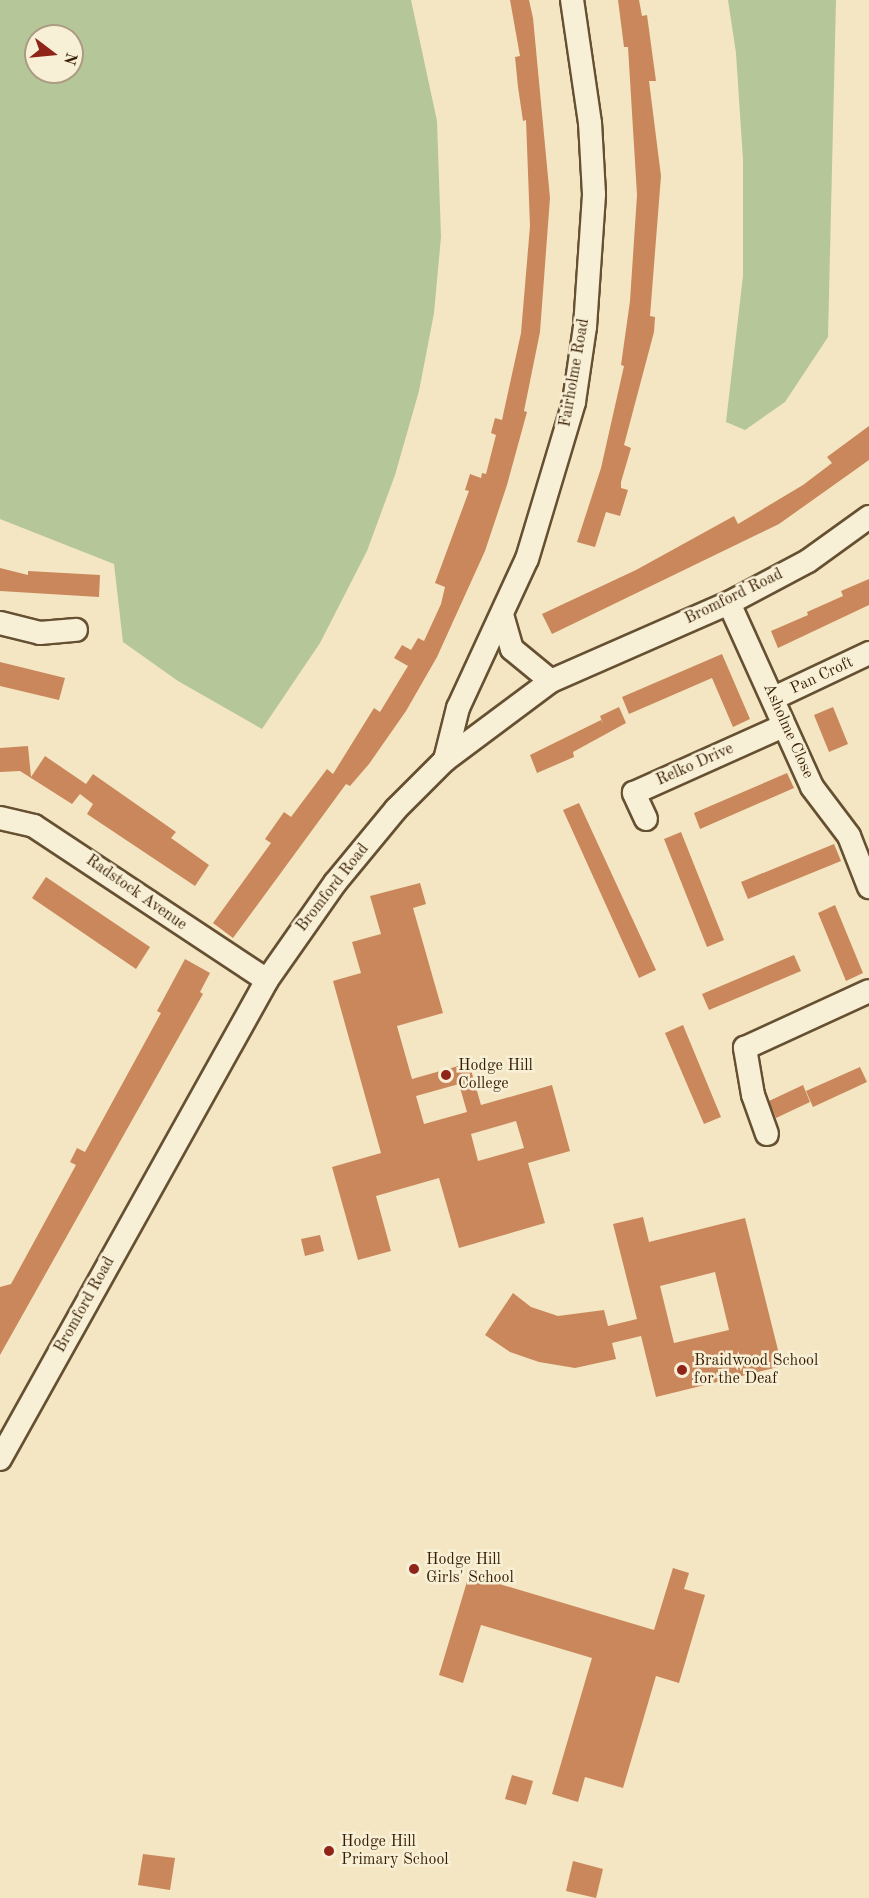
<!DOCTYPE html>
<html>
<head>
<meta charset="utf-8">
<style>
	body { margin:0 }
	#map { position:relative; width:869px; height:1898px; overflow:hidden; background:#f4e6c2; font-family:"Old Standard TT",serif }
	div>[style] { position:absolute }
	.green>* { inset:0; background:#b5c698 }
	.building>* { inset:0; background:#c9875b }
	.roads { filter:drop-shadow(2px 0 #665032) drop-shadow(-2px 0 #665032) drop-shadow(0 2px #665032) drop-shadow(0 -2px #665032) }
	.minor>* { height:22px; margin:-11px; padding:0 11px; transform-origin:11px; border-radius:11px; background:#f8efd7 }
	.dots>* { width:16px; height:16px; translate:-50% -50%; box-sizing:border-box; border:3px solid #f8efd7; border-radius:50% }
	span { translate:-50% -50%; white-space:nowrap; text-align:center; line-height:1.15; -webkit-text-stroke:5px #f8efd7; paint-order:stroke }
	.street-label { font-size:16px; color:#371e02 }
	.poi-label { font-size:16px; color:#371e02 }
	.left { translate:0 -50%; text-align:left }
	.north { position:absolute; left:24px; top:24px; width:60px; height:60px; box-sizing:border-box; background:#f8efd7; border:2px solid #ab9b82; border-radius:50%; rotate:106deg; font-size:16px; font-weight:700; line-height:24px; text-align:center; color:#371e02 }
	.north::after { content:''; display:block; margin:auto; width:21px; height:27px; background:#8f2418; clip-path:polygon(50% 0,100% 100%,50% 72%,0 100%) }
</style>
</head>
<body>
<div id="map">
	<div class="green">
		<i style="clip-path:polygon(evenodd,0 0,411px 0,437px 121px,441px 237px,434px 313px,419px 391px,395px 475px,367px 551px,320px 643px,262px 729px,178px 681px,123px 642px,114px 564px,0 519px,0 0,36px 36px,72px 36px,72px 72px,36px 72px,36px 36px)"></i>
		<i style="clip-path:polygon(728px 0,836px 0,828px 337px,785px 402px,745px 430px,726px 422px,743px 276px,743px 160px,736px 53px)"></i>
	</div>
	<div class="building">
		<i style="clip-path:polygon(510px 0,529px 0,533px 18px,550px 198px,540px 332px,524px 411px,527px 412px,507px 485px,485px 551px,437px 657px,406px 711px,369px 764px,350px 786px,346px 784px,233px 938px,213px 923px,271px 843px,265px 839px,284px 812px,291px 817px,327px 769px,333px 774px,374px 708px,380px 712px,408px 666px,394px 658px,402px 645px,411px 650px,418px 638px,424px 641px,441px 604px,445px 587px,435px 583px,469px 491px,465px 490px,470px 474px,481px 478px,482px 473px,486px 474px,496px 435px,491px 433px,495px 418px,502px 420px,521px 333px,530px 226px,526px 120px,523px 121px,518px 87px,515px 57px,520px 56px)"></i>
		<i style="clip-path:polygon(618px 0,639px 0,642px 16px,647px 15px,656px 81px,649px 81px,661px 176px,650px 316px,655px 317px,654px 332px,624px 445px,631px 448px,621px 482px,621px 488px,628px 490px,620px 516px,606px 512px,595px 547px,577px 542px,601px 468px,624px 366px,621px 365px,630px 301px,637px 195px,628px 47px,624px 47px)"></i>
		<i style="clip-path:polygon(869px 426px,869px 460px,779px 524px,552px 634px,542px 614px,636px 570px,734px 516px,738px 524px,803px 485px,832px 463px,827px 457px)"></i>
		<i style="clip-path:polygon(0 568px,28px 575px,28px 571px,100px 575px,99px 597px,0 591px)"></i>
		<i style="clip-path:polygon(869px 579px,869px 605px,778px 648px,771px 631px,808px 615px,807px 612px,843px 596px,841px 591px)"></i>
		<i style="clip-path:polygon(722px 654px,750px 719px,733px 727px,712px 678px,629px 714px,622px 697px)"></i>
		<i style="clip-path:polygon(0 662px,65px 678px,59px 700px,0 686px)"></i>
		<i style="clip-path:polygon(619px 707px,626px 723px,573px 752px,574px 757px,537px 773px,530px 755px,601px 720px,603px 724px,600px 716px)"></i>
		<i style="clip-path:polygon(833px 707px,848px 744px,829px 752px,814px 715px)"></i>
		<i style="clip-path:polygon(28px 746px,31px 777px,45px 756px,86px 784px,93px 774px,176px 832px,171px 838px,209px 865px,195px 886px,87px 814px,93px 804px,80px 794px,72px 804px,20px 771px,0 772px,0 748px)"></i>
		<i style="clip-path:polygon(787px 773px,794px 788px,700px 829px,694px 813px)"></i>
		<i style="clip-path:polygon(579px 803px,656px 970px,639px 978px,563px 810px)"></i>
		<i style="clip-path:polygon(681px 832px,724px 940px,707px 947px,664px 839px)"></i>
		<i style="clip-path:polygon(834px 844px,841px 861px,748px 899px,741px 882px)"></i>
		<i style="clip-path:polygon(46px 877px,150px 947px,136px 969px,32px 898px)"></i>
		<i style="clip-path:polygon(evenodd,420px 883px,426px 904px,413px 908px,443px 1013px,397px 1026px,412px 1079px,469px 1063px,481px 1105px,552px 1085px,570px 1151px,528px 1163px,545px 1223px,459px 1248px,439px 1178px,376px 1196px,391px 1251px,358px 1260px,332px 1167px,381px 1153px,333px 981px,361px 973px,352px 942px,381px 934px,370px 896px,420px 883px,459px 1084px,467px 1112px,424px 1124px,416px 1096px,459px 1084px,420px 883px,516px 1121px,524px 1148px,478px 1161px,471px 1134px,516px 1121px)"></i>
		<i style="clip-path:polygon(835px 905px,863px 973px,846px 981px,818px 913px)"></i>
		<i style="clip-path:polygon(794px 955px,801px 971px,709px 1010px,702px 994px)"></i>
		<i style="clip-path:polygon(185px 959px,210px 973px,200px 992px,203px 994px,0 1355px,0 1287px,11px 1284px,76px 1165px,70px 1162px,77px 1148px,85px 1152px,161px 1013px,157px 1011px)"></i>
		<i style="clip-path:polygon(683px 1025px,721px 1117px,704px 1124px,665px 1033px)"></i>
		<i style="clip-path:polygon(860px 1067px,867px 1082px,813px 1107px,806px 1091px)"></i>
		<i style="clip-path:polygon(803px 1085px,810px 1102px,776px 1118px,769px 1101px)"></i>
		<i style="clip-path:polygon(evenodd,643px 1217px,649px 1242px,745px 1218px,782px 1366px,656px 1397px,641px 1336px,612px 1343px,616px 1359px,575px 1368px,539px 1362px,510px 1352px,485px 1335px,513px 1293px,531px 1307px,558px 1316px,604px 1310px,608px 1326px,637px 1319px,613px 1224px,643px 1217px,715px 1272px,729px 1330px,674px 1343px,660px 1286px,715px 1272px)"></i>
		<i style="clip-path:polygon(320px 1235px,324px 1251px,305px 1256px,301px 1239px)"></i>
		<i style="clip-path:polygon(673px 1568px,689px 1573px,684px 1589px,705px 1595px,679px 1683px,656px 1676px,623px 1788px,585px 1777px,578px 1802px,552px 1794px,592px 1658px,481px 1625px,463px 1683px,439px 1675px,469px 1575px,654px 1630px)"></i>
		<i style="clip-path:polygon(512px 1775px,533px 1781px,526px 1805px,505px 1799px)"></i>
		<i style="clip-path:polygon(143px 1854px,175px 1858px,170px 1890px,138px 1885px)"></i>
		<i style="clip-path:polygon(573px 1861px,603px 1869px,596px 1898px,566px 1891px)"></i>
	</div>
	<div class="roads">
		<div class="minor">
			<i style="left:729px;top:603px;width:202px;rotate:65.7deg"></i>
			<i style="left:812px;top:787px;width:61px;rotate:52.9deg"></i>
			<i style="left:849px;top:836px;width:55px;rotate:68.6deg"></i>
			<i style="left:503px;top:618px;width:32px;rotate:74deg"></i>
			<i style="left:512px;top:649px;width:50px;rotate:39.4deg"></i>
			<i style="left:0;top:623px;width:41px;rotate:14deg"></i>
			<i style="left:40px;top:633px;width:36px;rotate:-5deg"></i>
			<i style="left:774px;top:698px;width:105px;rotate:-25.3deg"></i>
			<i style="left:445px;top:760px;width:54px;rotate:-76deg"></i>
			<i style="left:458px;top:708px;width:164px;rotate:-65.2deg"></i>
			<i style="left:527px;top:559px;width:164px;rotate:-73.3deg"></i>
			<i style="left:574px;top:402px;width:76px;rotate:-81.7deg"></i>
			<i style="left:585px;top:327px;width:133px;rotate:-86.1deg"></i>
			<i style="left:594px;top:194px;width:71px;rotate:-93.2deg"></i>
			<i style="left:590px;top:123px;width:124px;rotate:-98.3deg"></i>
			<i style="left:0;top:818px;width:35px;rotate:13deg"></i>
			<i style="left:34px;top:826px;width:279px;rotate:33.5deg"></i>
			<i style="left:646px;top:819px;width:29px;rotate:-115deg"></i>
			<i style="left:634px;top:793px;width:163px;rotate:-24.2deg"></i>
			<i style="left:767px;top:1134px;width:41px;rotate:-109.7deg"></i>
			<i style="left:753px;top:1095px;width:48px;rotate:-99.7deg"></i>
			<i style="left:745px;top:1048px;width:136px;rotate:-24.7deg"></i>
			<i style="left:0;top:1459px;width:548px;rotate:-60.86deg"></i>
			<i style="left:267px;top:980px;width:118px;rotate:-55deg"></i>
			<i style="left:335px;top:883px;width:96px;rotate:-50.5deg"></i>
			<i style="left:396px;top:809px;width:69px;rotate:-45deg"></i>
			<i style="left:445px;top:760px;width:132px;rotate:-36.7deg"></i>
			<i style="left:551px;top:681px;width:194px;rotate:-23.7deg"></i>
			<i style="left:729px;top:603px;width:89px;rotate:-28deg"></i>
			<i style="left:808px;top:561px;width:75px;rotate:-35.8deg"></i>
		</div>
	</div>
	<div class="dots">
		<i style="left:446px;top:1075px;background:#8f2418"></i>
		<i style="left:682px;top:1370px;background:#8f2418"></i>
		<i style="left:414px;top:1569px;background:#8f2418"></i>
		<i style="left:329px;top:1851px;background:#8f2418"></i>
	</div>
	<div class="street-label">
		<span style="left:575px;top:373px;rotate:-80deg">Fairholme Road</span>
		<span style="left:734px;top:597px;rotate:-26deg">Bromford Road</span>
		<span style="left:822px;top:676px;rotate:-25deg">Pan Croft</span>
		<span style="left:788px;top:731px;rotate:66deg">Asholme Close</span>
		<span style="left:695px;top:765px;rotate:-24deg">Relko Drive</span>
		<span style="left:333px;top:888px;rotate:-52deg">Bromford Road</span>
		<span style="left:136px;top:893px;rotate:35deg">Radstock Avenue</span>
		<span style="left:85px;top:1305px;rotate:-61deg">Bromford Road</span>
	</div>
	<div class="poi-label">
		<span class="left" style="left:458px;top:1075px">Hodge Hill<br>College</span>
		<span class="left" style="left:694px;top:1370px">Braidwood School<br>for the Deaf</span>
		<span class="left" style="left:426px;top:1569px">Hodge Hill<br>Girls' School</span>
		<span class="left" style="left:341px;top:1851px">Hodge Hill<br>Primary School</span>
	</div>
	<div class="north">N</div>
</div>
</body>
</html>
